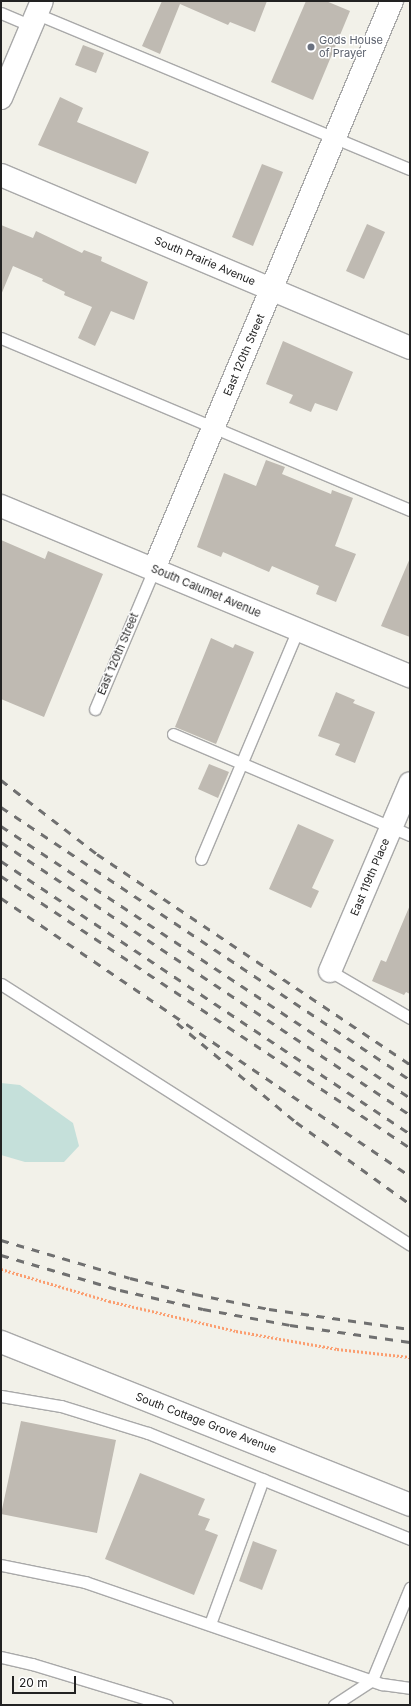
<!DOCTYPE html>
<html>
<head>
<meta charset="utf-8">
<style>
	body { margin:0 }
	#map { position:relative; width:411px; height:1706px; overflow:hidden; background:#f2f1e9; font-family:Inter,sans-serif }
	div>[style] { position:absolute }
	.wetland>* { inset:0; background:#c5e0da }
	.building>* { inset:0; background:#bfbab2 }
	.path>* { height:2.5px; margin-top:-1.25px; transform-origin:0; background:repeating-linear-gradient(90deg,#fb9e70 0 2px,transparent 0 4px) }
	.roads { filter:drop-shadow(1px 0 #a9a9a9) drop-shadow(-1px 0 #a9a9a9) drop-shadow(0 1px #a9a9a9) drop-shadow(0 -1px #a9a9a9) }
	.service>* { height:11px; margin:-5.5px; padding:0 5.5px; transform-origin:5.5px; border-radius:5.5px; background:#fff }
	.minor>* { height:22px; margin:-11px; padding:0 11px; transform-origin:11px; border-radius:11px; background:#fff }
	.rail>* { height:3px; margin-top:-1.5px; transform-origin:0; background:repeating-linear-gradient(90deg,#707070 0 8px,transparent 0 16px) }
	.dots>* { width:11px; height:11px; translate:-50% -50%; box-sizing:border-box; border:2px solid #fff; border-radius:50% }
	span { translate:-50% -50%; white-space:nowrap; text-align:center; line-height:1.15; -webkit-text-stroke:3px #fff; paint-order:stroke }
	.worship-label { font-size:11px; color:#5b616d }
	.left { translate:0 -50%; text-align:left }
	.street-label { font-size:11px; color:#222 }
	.frame { position:absolute; inset:0; border:2px solid #222; pointer-events:none }
	.scale { position:absolute; left:12px; top:1676px; width:64px; height:18px; box-sizing:border-box; border:2px solid #222; border-top:0; padding-left:5px; font-size:12px; line-height:14px; white-space:nowrap; color:#222; -webkit-text-stroke:3px #fff; paint-order:stroke }
</style>
</head>
<body>
<div id="map">
	<div class="wetland">
		<i style="clip-path:polygon(1px 1083px,20px 1085px,73px 1123px,79px 1146px,64px 1162px,25px 1162px,1px 1155px)"></i>
	</div>
	<div class="building">
		<i style="clip-path:polygon(162px 1px,267px 1px,255px 32px,230px 22px,228px 25px,180px 4px,160px 54px,142px 46px)"></i>
		<i style="clip-path:polygon(306px 1px,326px 1px,350px 11px,313px 100px,271px 82px)"></i>
		<i style="clip-path:polygon(83px 45px,104px 53px,96px 73px,75px 65px)"></i>
		<i style="clip-path:polygon(60px 97px,83px 108px,77px 122px,149px 152px,136px 184px,38px 145px)"></i>
		<i style="clip-path:polygon(262px 164px,283px 172px,253px 246px,232px 237px)"></i>
		<i style="clip-path:polygon(367px 224px,385px 232px,364px 279px,346px 271px)"></i>
		<i style="clip-path:polygon(1px 225px,33px 238px,36px 231px,82px 253px,84px 250px,102px 257px,101px 261px,148px 282px,134px 320px,111px 311px,95px 346px,78px 338px,92px 307px,64px 295px,65px 292px,42px 281px,43px 279px,13px 266px,1px 295px)"></i>
		<i style="clip-path:polygon(283px 341px,353px 372px,337px 411px,315px 403px,311px 412px,289px 403px,293px 395px,266px 384px)"></i>
		<i style="clip-path:polygon(266px 460px,285px 467px,282px 474px,331px 494px,332px 490px,353px 498px,335px 546px,356px 554px,336px 602px,316px 594px,319px 586px,272px 566px,269px 572px,223px 552px,221px 557px,197px 547px,224px 473px,256px 486px)"></i>
		<i style="clip-path:polygon(1px 540px,45px 559px,48px 551px,103px 574px,44px 717px,1px 699px)"></i>
		<i style="clip-path:polygon(410px 558px,410px 637px,381px 626px)"></i>
		<i style="clip-path:polygon(211px 638px,233px 648px,235px 644px,254px 652px,216px 744px,175px 727px)"></i>
		<i style="clip-path:polygon(336px 692px,355px 700px,353px 703px,375px 712px,355px 763px,335px 755px,340px 744px,318px 736px)"></i>
		<i style="clip-path:polygon(209px 764px,229px 772px,218px 798px,198px 789px)"></i>
		<i style="clip-path:polygon(298px 824px,334px 840px,312px 888px,319px 891px,311px 908px,269px 889px)"></i>
		<i style="clip-path:polygon(410px 905px,410px 994px,406px 992px,404px 995px,372px 981px,381px 960px,386px 962px)"></i>
		<i style="clip-path:polygon(21px 1421px,116px 1440px,97px 1533px,1px 1514px)"></i>
		<i style="clip-path:polygon(140px 1473px,205px 1499px,198px 1515px,210px 1519px,205px 1530px,218px 1535px,194px 1595px,105px 1559px)"></i>
		<i style="clip-path:polygon(253px 1541px,277px 1550px,262px 1590px,239px 1581px)"></i>
	</div>
	<div class="path">
		<i style="left:1px;top:1269px;width:113px;rotate:16.5deg"></i>
		<i style="left:109px;top:1301px;width:130px;rotate:13.3deg"></i>
		<i style="left:236px;top:1331px;width:103px;rotate:10.1deg"></i>
		<i style="left:337px;top:1349px;width:73px;rotate:6.3deg"></i>
	</div>
	<div class="roads">
		<div class="service">
			<i style="left:1px;top:13px;width:34px;rotate:23deg"></i>
			<i style="left:37px;top:14px;width:404px;rotate:22.6deg"></i>
			<i style="left:1px;top:338px;width:444px;rotate:22.8deg"></i>
			<i style="left:95px;top:709px;width:152px;rotate:-67.1deg"></i>
			<i style="left:173px;top:734px;width:258px;rotate:23.1deg"></i>
			<i style="left:201px;top:859px;width:250px;rotate:-67.1deg"></i>
			<i style="left:330px;top:971px;width:93px;rotate:30.4deg"></i>
			<i style="left:1px;top:984px;width:485px;rotate:32.5deg"></i>
			<i style="left:1px;top:1396px;width:61px;rotate:9.5deg"></i>
			<i style="left:61px;top:1406px;width:91px;rotate:17.2deg"></i>
			<i style="left:148px;top:1433px;width:283px;rotate:22deg"></i>
			<i style="left:1px;top:1565px;width:86px;rotate:11.4deg"></i>
			<i style="left:85px;top:1582px;width:314px;rotate:19deg"></i>
			<i style="left:382px;top:1684px;width:28px;rotate:8deg"></i>
			<i style="left:210px;top:1624px;width:154px;rotate:-69.9deg"></i>
			<i style="left:1px;top:1657px;width:32px;rotate:13deg"></i>
			<i style="left:32px;top:1664px;width:141px;rotate:16.9deg"></i>
			<i style="left:334px;top:1705px;width:45px;rotate:-33.3deg"></i>
			<i style="left:372px;top:1680px;width:100px;rotate:-67.6deg"></i>
		</div>
		<div class="minor">
			<i style="left:1px;top:98px;width:105px;rotate:-67.1deg"></i>
			<i style="left:1px;top:175px;width:444px;rotate:22.9deg"></i>
			<i style="left:1px;top:506px;width:443px;rotate:22.6deg"></i>
			<i style="left:154px;top:569px;width:616px;rotate:-67.27deg"></i>
			<i style="left:330px;top:971px;width:204px;rotate:-66.9deg"></i>
			<i style="left:1px;top:1342px;width:440px;rotate:21.7deg"></i>
		</div>
	</div>
	<div class="rail">
		<i style="left:1px;top:780px;width:121px;rotate:37.6deg"></i>
		<i style="left:97px;top:854px;width:377px;rotate:33.9deg"></i>
		<i style="left:1px;top:807px;width:492px;rotate:33.7deg"></i>
		<i style="left:1px;top:826px;width:491px;rotate:33.6deg"></i>
		<i style="left:1px;top:842px;width:492px;rotate:33.7deg"></i>
		<i style="left:1px;top:861px;width:492px;rotate:33.7deg"></i>
		<i style="left:1px;top:876px;width:491px;rotate:33.6deg"></i>
		<i style="left:1px;top:898px;width:495px;rotate:34.2deg"></i>
		<i style="left:177px;top:1023px;width:155px;rotate:39.8deg"></i>
		<i style="left:296px;top:1122px;width:140px;rotate:35.7deg"></i>
		<i style="left:1px;top:1240px;width:134px;rotate:16.4deg"></i>
		<i style="left:130px;top:1278px;width:67px;rotate:13.8deg"></i>
		<i style="left:195px;top:1294px;width:76px;rotate:11.5deg"></i>
		<i style="left:269px;top:1309px;width:142px;rotate:8.1deg"></i>
		<i style="left:1px;top:1255px;width:124px;rotate:16.4deg"></i>
		<i style="left:120px;top:1290px;width:85px;rotate:12.9deg"></i>
		<i style="left:203px;top:1309px;width:88px;rotate:10.4deg"></i>
		<i style="left:290px;top:1325px;width:121px;rotate:8.1deg"></i>
	</div>
	<div class="dots">
		<i style="left:311px;top:47px;background:#6b7280"></i>
	</div>
	<div class="worship-label">
		<span class="left" style="left:319px;top:47px">Gods House<br>of Prayer</span>
	</div>
	<div class="street-label">
		<span style="left:205px;top:261px;rotate:23deg">South Prairie Avenue</span>
		<span style="left:244px;top:355px;rotate:-67deg">East 120th Street</span>
		<span style="left:206px;top:591px;rotate:23deg">South Calumet Avenue</span>
		<span style="left:118px;top:654px;rotate:-67deg">East 120th Street</span>
		<span style="left:370px;top:877px;rotate:-67deg">East 119th Place</span>
		<span style="left:206px;top:1423px;rotate:21deg">South Cottage Grove Avenue</span>
	</div>
	<div class="frame"></div>
	<div class="scale">20 m</div>
</div>
</body>
</html>
